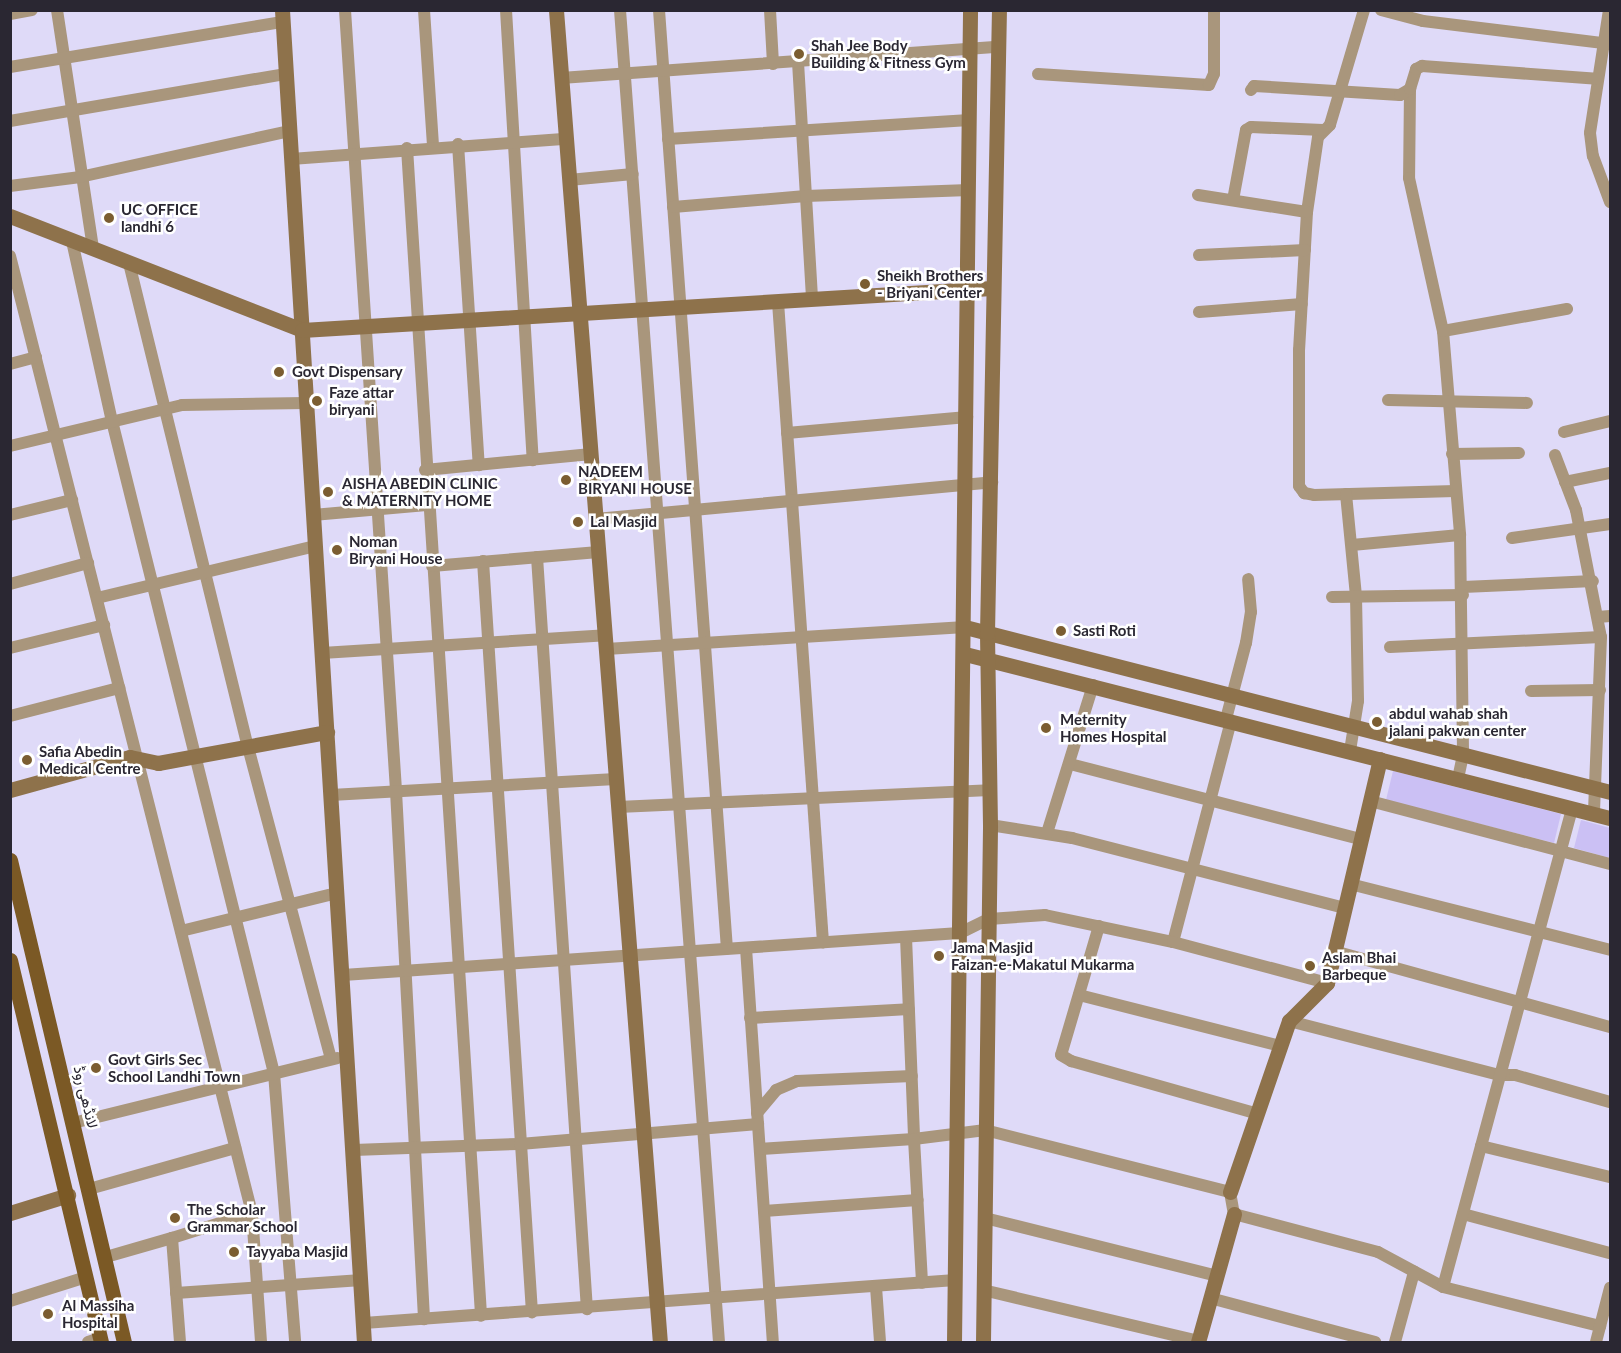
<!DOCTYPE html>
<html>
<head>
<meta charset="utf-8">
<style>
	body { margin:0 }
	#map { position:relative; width:1621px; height:1353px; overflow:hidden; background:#dfdaf8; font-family:Lato,Vazirmatn,sans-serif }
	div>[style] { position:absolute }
	.green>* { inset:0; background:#cbc0f4 }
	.street>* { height:12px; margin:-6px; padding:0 6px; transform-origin:6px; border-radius:6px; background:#a9967c }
	.secondary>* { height:15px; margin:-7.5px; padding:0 7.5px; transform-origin:7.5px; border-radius:7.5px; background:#8e724b }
	.primary>* { height:15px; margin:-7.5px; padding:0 7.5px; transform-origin:7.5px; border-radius:7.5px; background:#7b5925 }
	.dots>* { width:16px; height:16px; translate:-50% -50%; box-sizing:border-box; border:3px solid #fff; border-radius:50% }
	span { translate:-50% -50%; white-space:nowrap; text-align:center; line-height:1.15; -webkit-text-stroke:5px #fff; paint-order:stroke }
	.poi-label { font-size:15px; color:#2a2732; font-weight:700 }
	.left { translate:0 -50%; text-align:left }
	.street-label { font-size:15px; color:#2a2732 }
	.frame { position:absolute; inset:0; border:12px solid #2a2732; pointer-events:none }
</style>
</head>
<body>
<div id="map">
	<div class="green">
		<i style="clip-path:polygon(1393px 771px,1561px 814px,1554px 843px,1386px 800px)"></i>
		<i style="clip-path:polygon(1581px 820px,1610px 828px,1610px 858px,1574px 848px)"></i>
	</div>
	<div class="street">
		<i style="left:57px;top:10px;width:242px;rotate:81.4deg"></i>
		<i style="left:345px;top:10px;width:783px;rotate:86.26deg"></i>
		<i style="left:396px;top:791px;width:529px;rotate:86.96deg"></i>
		<i style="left:424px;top:10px;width:136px;rotate:86.2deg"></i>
		<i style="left:506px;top:10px;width:451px;rotate:86.6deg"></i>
		<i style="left:620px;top:10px;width:1336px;rotate:85.75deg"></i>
		<i style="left:659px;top:10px;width:941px;rotate:85.86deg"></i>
		<i style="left:770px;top:10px;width:54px;rotate:86.8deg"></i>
		<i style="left:1364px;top:10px;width:120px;rotate:106.5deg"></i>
		<i style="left:1330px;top:125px;width:17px;rotate:135deg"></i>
		<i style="left:1318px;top:137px;width:76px;rotate:98.3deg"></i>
		<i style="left:1307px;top:212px;width:138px;rotate:93.3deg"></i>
		<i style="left:1299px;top:350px;width:136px;rotate:90deg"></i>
		<i style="left:1299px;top:486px;width:9px;rotate:54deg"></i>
		<i style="left:1304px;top:493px;width:10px;rotate:11deg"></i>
		<i style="left:1314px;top:495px;width:141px;rotate:-1.6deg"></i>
		<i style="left:1381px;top:10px;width:43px;rotate:14.7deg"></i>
		<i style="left:1423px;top:21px;width:188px;rotate:7deg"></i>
		<i style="left:1609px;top:10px;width:124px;rotate:98.8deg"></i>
		<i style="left:1590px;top:133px;width:23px;rotate:83deg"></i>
		<i style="left:1593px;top:156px;width:49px;rotate:69.7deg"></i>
		<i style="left:10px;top:14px;width:22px;rotate:-10deg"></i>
		<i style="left:798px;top:62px;width:238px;rotate:86.6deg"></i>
		<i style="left:10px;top:67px;width:276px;rotate:-9.4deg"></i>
		<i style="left:1038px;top:74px;width:171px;rotate:3.7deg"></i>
		<i style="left:1209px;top:85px;width:12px;rotate:-66deg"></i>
		<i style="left:1214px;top:74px;width:64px;rotate:-90deg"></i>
		<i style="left:561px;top:78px;width:438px;rotate:-4.1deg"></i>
		<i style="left:1410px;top:89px;width:89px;rotate:90.6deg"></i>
		<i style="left:1409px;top:178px;width:157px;rotate:77.5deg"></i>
		<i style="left:1443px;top:331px;width:205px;rotate:85.2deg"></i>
		<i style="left:1460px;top:535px;width:220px;rotate:89.2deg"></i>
		<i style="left:1463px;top:755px;width:25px;rotate:102deg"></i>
		<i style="left:1251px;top:90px;width:5px;rotate:-53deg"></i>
		<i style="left:1254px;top:86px;width:146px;rotate:3.5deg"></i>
		<i style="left:1400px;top:95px;width:12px;rotate:-31deg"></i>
		<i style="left:1410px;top:89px;width:21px;rotate:-73deg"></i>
		<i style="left:1416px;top:69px;width:7px;rotate:-27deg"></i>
		<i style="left:1422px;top:66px;width:175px;rotate:4.2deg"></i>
		<i style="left:10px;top:121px;width:280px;rotate:-9.7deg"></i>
		<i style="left:668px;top:139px;width:302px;rotate:-3.6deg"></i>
		<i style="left:458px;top:144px;width:322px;rotate:86.3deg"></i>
		<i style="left:407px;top:148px;width:1170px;rotate:86.37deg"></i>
		<i style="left:291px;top:159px;width:276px;rotate:-4.2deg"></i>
		<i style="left:569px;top:180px;width:64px;rotate:-5.4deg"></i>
		<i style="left:10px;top:186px;width:71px;rotate:-7.3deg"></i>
		<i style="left:80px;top:177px;width:214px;rotate:-12.4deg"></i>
		<i style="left:1198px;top:195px;width:110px;rotate:8.9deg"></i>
		<i style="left:1233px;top:200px;width:71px;rotate:-79.5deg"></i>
		<i style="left:1246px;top:130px;width:6px;rotate:-31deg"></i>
		<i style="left:1251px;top:127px;width:72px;rotate:2.4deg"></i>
		<i style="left:673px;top:207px;width:133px;rotate:-4.7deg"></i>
		<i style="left:806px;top:196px;width:163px;rotate:-2.1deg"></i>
		<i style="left:72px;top:241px;width:184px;rotate:77.5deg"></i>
		<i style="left:112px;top:421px;width:672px;rotate:76.05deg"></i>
		<i style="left:274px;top:1073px;width:270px;rotate:85.5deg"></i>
		<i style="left:1199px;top:255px;width:106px;rotate:-2.7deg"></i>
		<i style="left:10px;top:256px;width:987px;rotate:75.81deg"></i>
		<i style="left:252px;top:1213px;width:129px;rotate:86deg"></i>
		<i style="left:129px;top:263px;width:498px;rotate:76.2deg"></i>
		<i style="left:248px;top:747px;width:322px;rotate:75.1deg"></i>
		<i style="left:778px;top:302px;width:642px;rotate:85.98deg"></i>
		<i style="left:1199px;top:312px;width:103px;rotate:-4.4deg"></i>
		<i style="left:1443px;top:331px;width:126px;rotate:-10.1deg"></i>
		<i style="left:10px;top:364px;width:27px;rotate:-15deg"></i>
		<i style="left:1388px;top:400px;width:139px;rotate:1.2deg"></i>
		<i style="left:1564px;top:432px;width:47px;rotate:-13.4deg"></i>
		<i style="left:787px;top:433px;width:181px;rotate:-5.1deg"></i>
		<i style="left:10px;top:446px;width:177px;rotate:-13.4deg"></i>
		<i style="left:182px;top:405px;width:124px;rotate:-0.9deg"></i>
		<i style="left:1452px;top:454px;width:67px;rotate:-0.9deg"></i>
		<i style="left:1555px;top:455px;width:59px;rotate:69.1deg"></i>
		<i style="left:1576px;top:510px;width:129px;rotate:78.9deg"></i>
		<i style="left:1601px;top:637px;width:177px;rotate:92.3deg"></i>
		<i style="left:425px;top:470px;width:167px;rotate:-5.5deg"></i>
		<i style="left:1565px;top:482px;width:46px;rotate:-11.3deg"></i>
		<i style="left:1346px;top:494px;width:102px;rotate:84.4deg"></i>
		<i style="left:1356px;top:596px;width:105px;rotate:88.9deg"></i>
		<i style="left:1358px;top:701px;width:51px;rotate:99.1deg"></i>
		<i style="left:10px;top:515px;width:64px;rotate:-13.6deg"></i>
		<i style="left:313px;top:515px;width:114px;rotate:-5deg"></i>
		<i style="left:596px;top:519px;width:398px;rotate:-5.3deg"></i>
		<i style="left:1512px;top:538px;width:99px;rotate:-8.1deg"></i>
		<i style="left:1352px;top:545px;width:108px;rotate:-5.3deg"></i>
		<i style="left:537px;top:557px;width:754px;rotate:86.2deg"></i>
		<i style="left:483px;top:561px;width:753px;rotate:86.27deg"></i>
		<i style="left:432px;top:566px;width:167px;rotate:-4.8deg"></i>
		<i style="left:10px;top:584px;width:81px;rotate:-15.1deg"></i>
		<i style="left:1463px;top:587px;width:130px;rotate:-2.6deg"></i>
		<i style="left:1332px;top:597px;width:131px;rotate:-0.9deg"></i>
		<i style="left:97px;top:598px;width:225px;rotate:-13.4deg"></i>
		<i style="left:1598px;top:617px;width:12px;rotate:-5deg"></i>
		<i style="left:1390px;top:647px;width:211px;rotate:-2.7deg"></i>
		<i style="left:10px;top:648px;width:97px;rotate:-13.7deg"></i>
		<i style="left:606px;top:649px;width:360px;rotate:-3.5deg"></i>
		<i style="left:322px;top:653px;width:284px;rotate:-3.6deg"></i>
		<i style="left:1531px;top:691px;width:69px;rotate:-0.8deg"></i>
		<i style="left:10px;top:716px;width:113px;rotate:-14.4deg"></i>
		<i style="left:1226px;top:719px;width:79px;rotate:-75.3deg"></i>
		<i style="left:1246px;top:643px;width:31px;rotate:-81deg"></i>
		<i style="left:1251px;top:612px;width:33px;rotate:-95deg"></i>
		<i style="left:1070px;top:764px;width:301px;rotate:14.5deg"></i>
		<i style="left:331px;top:795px;width:285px;rotate:-3.2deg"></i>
		<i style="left:1370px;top:801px;width:248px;rotate:14.7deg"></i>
		<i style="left:618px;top:807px;width:372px;rotate:-2.6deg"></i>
		<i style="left:990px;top:825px;width:83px;rotate:9deg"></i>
		<i style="left:1072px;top:838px;width:282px;rotate:14.4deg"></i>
		<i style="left:1047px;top:833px;width:155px;rotate:-72.7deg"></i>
		<i style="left:1350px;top:884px;width:268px;rotate:14.2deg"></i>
		<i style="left:1099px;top:926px;width:134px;rotate:106.4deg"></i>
		<i style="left:1061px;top:1055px;width:12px;rotate:31deg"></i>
		<i style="left:1071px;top:1061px;width:191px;rotate:15.8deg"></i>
		<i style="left:181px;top:931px;width:161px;rotate:-13.7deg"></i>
		<i style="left:906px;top:937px;width:202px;rotate:87.7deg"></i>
		<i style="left:914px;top:1139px;width:72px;rotate:-7.2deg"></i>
		<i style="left:985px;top:1130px;width:253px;rotate:14.2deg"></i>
		<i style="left:1230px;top:1192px;width:22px;rotate:80deg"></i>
		<i style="left:1234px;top:1214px;width:149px;rotate:14.8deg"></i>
		<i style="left:1378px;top:1252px;width:74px;rotate:28.3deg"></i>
		<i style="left:1443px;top:1287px;width:162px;rotate:14deg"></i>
		<i style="left:1173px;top:942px;width:228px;rotate:-75.3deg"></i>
		<i style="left:746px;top:948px;width:395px;rotate:86.1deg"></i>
		<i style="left:1334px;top:951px;width:286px;rotate:15.4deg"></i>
		<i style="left:343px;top:975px;width:618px;rotate:-3.89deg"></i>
		<i style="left:960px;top:933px;width:32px;rotate:-26deg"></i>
		<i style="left:989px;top:919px;width:56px;rotate:-4.1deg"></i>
		<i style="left:1045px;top:915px;width:131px;rotate:11.9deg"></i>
		<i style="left:1173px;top:942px;width:159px;rotate:14.9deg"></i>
		<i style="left:1079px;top:995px;width:207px;rotate:14.2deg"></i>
		<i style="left:750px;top:1018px;width:159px;rotate:-3.2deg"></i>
		<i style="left:1289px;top:1021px;width:218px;rotate:14.4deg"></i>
		<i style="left:1500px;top:1075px;width:15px"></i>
		<i style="left:1515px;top:1075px;width:99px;rotate:15.9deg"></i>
		<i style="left:757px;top:1113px;width:30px;rotate:-50deg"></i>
		<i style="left:776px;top:1090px;width:23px;rotate:-23deg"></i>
		<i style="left:797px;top:1081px;width:115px;rotate:-2.5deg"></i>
		<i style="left:73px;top:1123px;width:272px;rotate:-13.8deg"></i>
		<i style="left:1481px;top:1146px;width:133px;rotate:13.5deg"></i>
		<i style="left:760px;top:1149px;width:154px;rotate:-3.7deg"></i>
		<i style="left:914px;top:1139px;width:144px;rotate:86.8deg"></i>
		<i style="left:354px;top:1150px;width:166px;rotate:-2.1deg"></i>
		<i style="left:520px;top:1144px;width:239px;rotate:-4.8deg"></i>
		<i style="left:89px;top:1189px;width:152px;rotate:-15.7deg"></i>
		<i style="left:764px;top:1211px;width:154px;rotate:-4.1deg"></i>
		<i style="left:1463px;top:1214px;width:152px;rotate:14.9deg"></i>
		<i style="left:985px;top:1218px;width:239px;rotate:14deg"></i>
		<i style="left:172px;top:1238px;width:84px;rotate:-17.4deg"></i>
		<i style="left:106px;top:1257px;width:69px;rotate:-16.1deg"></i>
		<i style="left:172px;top:1238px;width:104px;rotate:85.6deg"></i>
		<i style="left:876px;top:1287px;width:55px;rotate:85.8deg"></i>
		<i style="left:1443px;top:1287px;width:496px;rotate:-74.9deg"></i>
		<i style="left:983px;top:1290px;width:221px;rotate:13.3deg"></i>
		<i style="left:176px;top:1293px;width:186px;rotate:-4deg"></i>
		<i style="left:1210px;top:1298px;width:171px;rotate:14.9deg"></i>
		<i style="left:10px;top:1301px;width:80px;rotate:-17.5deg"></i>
		<i style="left:364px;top:1323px;width:593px;rotate:-4.16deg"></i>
		<i style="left:88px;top:1342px;width:13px;rotate:-18deg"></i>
		<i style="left:1395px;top:1342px;width:73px;rotate:-74.8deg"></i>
		<i style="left:1596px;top:1342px;width:56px;rotate:-75.5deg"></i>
	</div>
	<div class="secondary">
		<i style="left:282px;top:10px;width:1335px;rotate:86.48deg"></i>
		<i style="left:556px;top:10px;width:1336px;rotate:85.54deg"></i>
		<i style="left:10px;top:216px;width:313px;rotate:21.3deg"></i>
		<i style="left:302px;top:330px;width:691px;rotate:-3.48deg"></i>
		<i style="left:965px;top:627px;width:666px;rotate:14.35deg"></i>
		<i style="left:965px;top:654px;width:666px;rotate:14.27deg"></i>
		<i style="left:10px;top:790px;width:124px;rotate:-15.4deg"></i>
		<i style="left:130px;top:757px;width:29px;rotate:12deg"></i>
		<i style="left:158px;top:763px;width:172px;rotate:-10.4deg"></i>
		<i style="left:1230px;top:1192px;width:181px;rotate:-71deg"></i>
		<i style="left:1289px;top:1021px;width:54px;rotate:-45deg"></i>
		<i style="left:1327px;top:983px;width:230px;rotate:-76.7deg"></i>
		<i style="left:10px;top:1213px;width:61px;rotate:-17.2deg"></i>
		<i style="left:954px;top:1342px;width:1332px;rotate:-89.31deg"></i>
		<i style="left:983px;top:1342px;width:517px;rotate:-89.22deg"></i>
		<i style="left:990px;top:825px;width:192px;rotate:-90.9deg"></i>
		<i style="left:987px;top:633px;width:623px;rotate:-88.9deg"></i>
		<i style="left:1198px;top:1342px;width:133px;rotate:-74.3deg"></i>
	</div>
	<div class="primary">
		<i style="left:10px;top:860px;width:495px;rotate:76.7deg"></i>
		<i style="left:10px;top:960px;width:393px;rotate:76.6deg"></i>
	</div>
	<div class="dots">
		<i style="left:799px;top:54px;background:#7b5d31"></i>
		<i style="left:109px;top:218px;background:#7b5d31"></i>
		<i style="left:865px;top:284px;background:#7b5d31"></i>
		<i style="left:279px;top:372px;background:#7b5d31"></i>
		<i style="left:317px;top:401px;background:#7b5d31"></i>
		<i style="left:566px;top:480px;background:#7b5d31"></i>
		<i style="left:328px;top:492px;background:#7b5d31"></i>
		<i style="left:578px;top:522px;background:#7b5d31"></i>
		<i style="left:337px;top:550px;background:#7b5d31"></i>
		<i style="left:1061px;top:631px;background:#7b5d31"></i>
		<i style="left:1377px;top:722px;background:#7b5d31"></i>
		<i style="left:1046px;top:728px;background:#7b5d31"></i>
		<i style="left:27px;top:760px;background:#7b5d31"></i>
		<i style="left:939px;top:956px;background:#7b5d31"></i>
		<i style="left:1310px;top:966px;background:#7b5d31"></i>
		<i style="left:96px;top:1068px;background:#7b5d31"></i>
		<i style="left:175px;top:1218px;background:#7b5d31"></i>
		<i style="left:234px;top:1252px;background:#7b5d31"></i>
		<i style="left:48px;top:1314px;background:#7b5d31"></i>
	</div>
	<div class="poi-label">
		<span class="left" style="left:811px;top:54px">Shah Jee Body<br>Building &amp; Fitness Gym</span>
		<span class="left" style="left:121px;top:218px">UC OFFICE<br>landhi 6</span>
		<span class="left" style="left:877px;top:284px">Sheikh Brothers<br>- Briyani Center</span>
		<span class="left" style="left:292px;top:372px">Govt Dispensary</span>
		<span class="left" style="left:329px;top:401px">Faze attar<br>biryani</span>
		<span class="left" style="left:578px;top:480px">NADEEM<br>BIRYANI HOUSE</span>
		<span class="left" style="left:342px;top:492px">AISHA ABEDIN CLINIC<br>&amp; MATERNITY HOME</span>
		<span class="left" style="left:590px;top:522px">Lal Masjid</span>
		<span class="left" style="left:349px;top:550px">Noman<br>Biryani House</span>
		<span class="left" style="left:1073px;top:631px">Sasti Roti</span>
		<span class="left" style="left:1389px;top:722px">abdul wahab shah<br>jalani pakwan center</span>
		<span class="left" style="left:1060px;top:728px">Meternity<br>Homes Hospital</span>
		<span class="left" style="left:39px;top:760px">Safia Abedin<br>Medical Centre</span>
		<span class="left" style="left:951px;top:956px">Jama Masjid<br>Faizan-e-Makatul Mukarma</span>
		<span class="left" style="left:1322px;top:966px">Aslam Bhai<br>Barbeque</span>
		<span class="left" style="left:108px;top:1068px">Govt Girls Sec<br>School Landhi Town</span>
		<span class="left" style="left:187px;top:1218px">The Scholar<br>Grammar School</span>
		<span class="left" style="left:246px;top:1252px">Tayyaba Masjid</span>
		<span class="left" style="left:62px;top:1314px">Al Massiha<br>Hospital</span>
	</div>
	<div class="street-label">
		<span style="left:86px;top:1097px;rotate:77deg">لانڈھی روڈ</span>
	</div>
	<div class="frame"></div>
</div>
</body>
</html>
